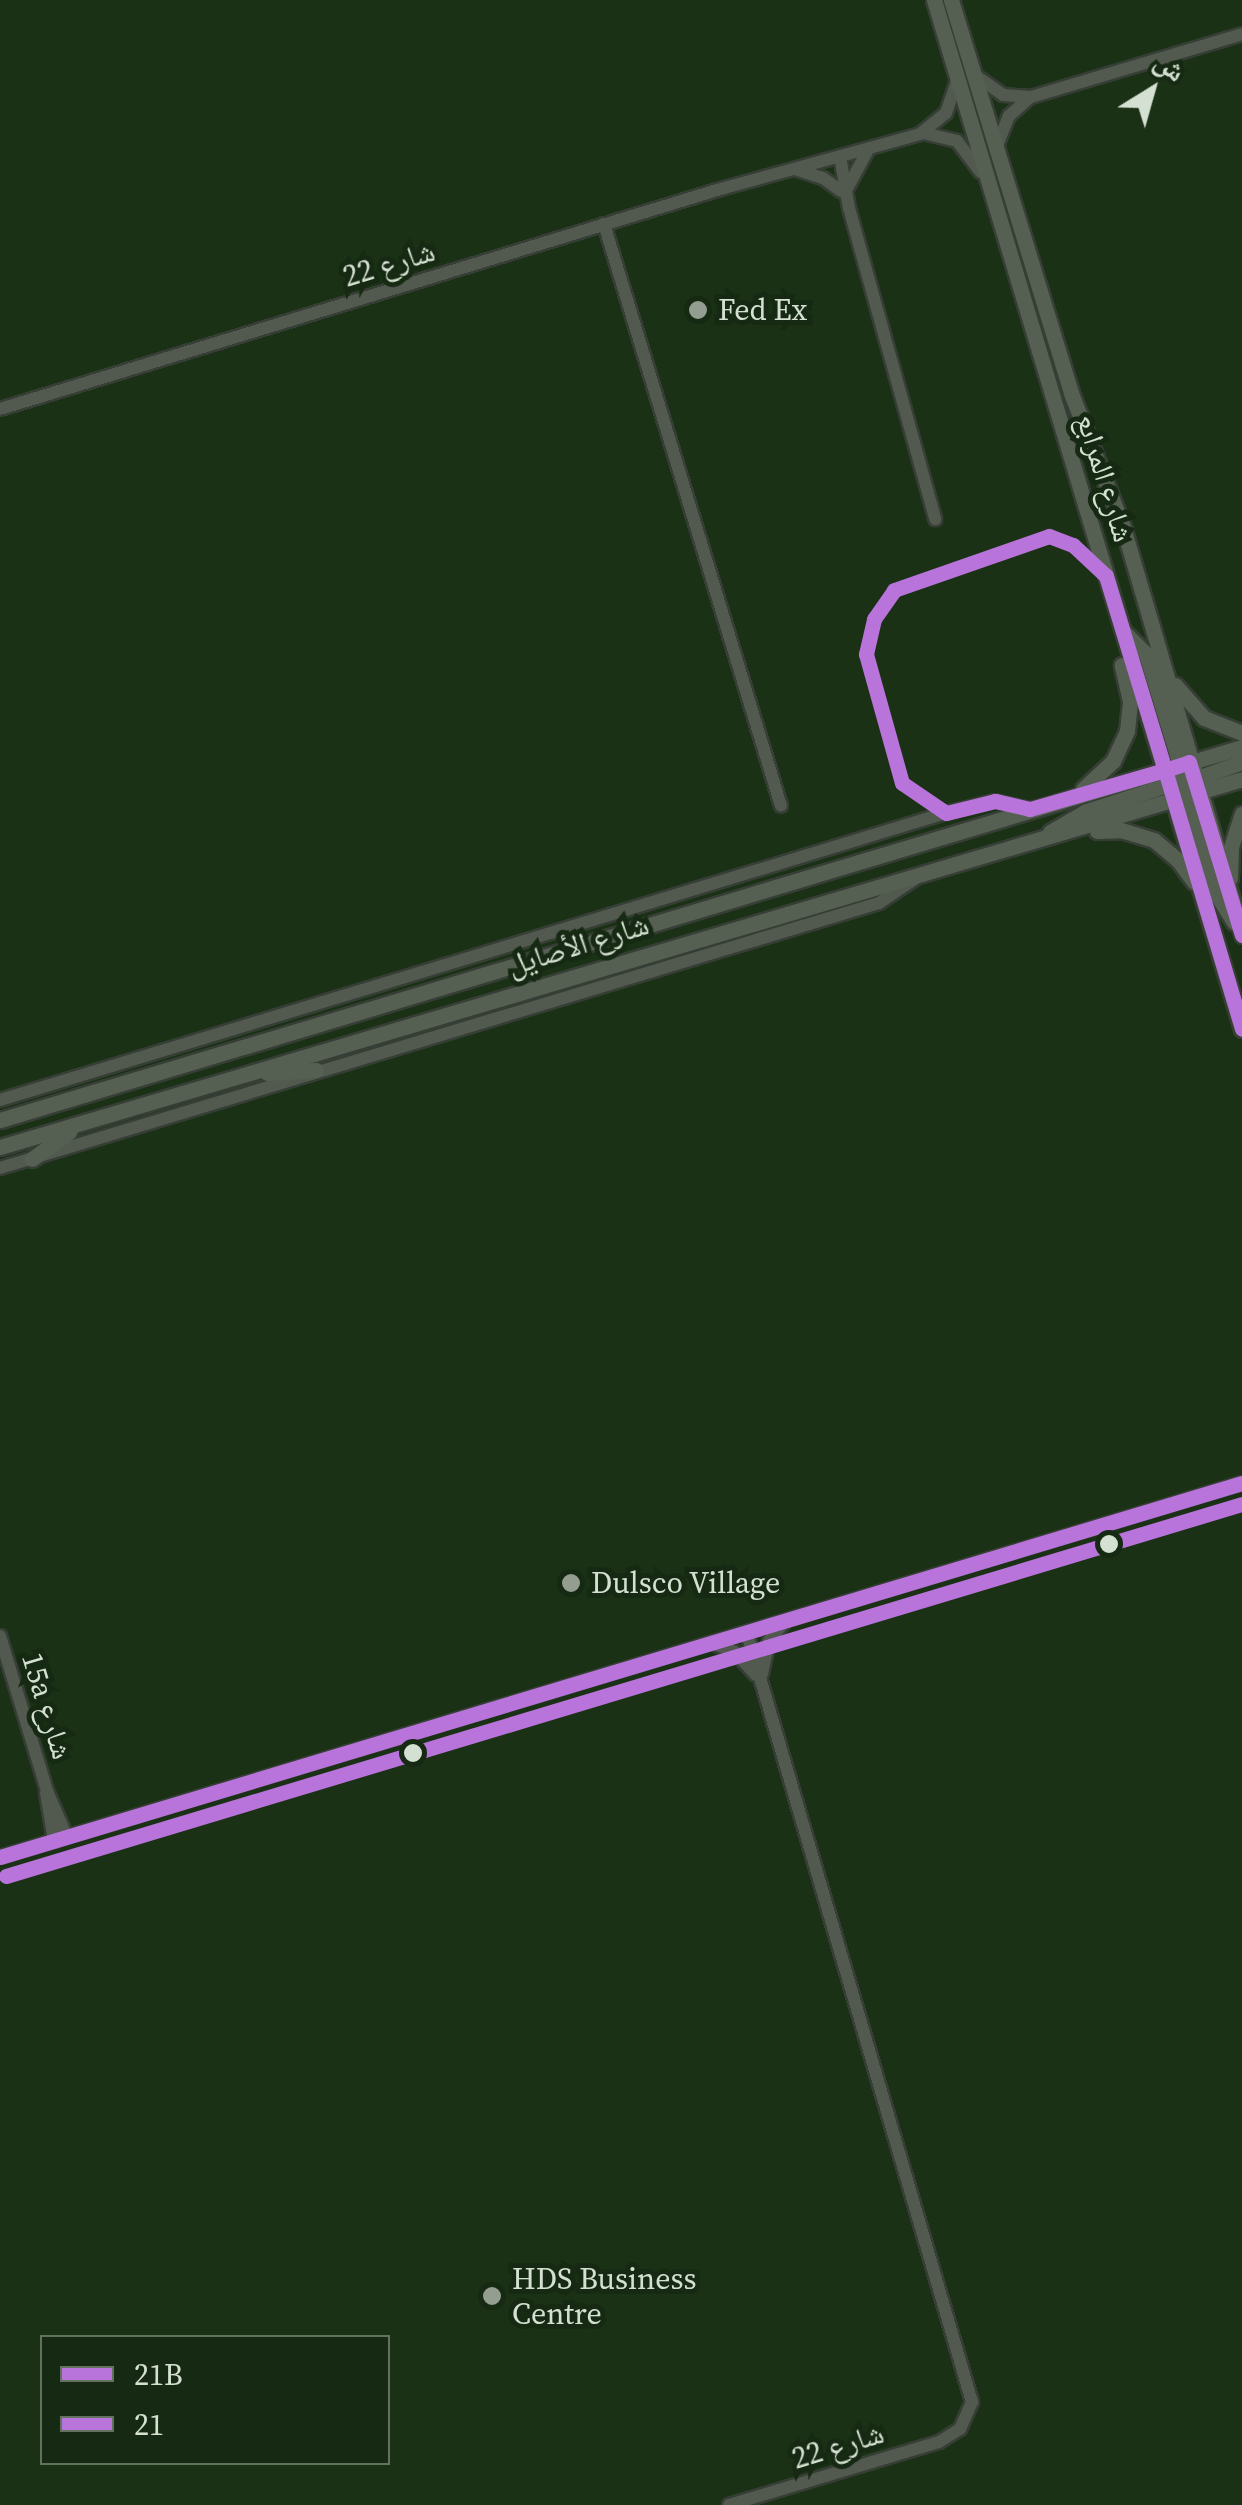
<!DOCTYPE html>
<html>
<head>
<meta charset="utf-8">
<style>
	body { margin:0 }
	#map { position:relative; width:1242px; height:2505px; overflow:hidden; background:#1a2417; font-family:"Source Serif 4","Noto Naskh Arabic",serif }
	div>[style] { position:absolute }
	.built>* { inset:0; background:#1a3115 }
	.roads { filter:drop-shadow(2px 0 #363e35) drop-shadow(-2px 0 #363e35) drop-shadow(0 2px #363e35) drop-shadow(0 -2px #363e35) }
	.minor>* { height:12px; margin:-6px; padding:0 6px; transform-origin:6px; border-radius:6px; background:#525a50 }
	.major>* { height:15px; margin:-7.5px; padding:0 7.5px; transform-origin:7.5px; border-radius:7.5px; background:#556052 }
	.bus-1>* { height:15px; margin:-7.5px; padding:0 7.5px; transform-origin:7.5px; border-radius:7.5px; background:#b874db }
	.bus-2>* { height:15px; margin:-7.5px; padding:0 7.5px; transform-origin:7.5px; border-radius:7.5px; background:#b874db }
	.dots>* { width:28px; height:28px; translate:-50% -50%; box-sizing:border-box; border:5px solid #162912; border-radius:50% }
	span { translate:-50% -50%; white-space:nowrap; text-align:center; line-height:1.15; -webkit-text-stroke:10px #162912; paint-order:stroke }
	.street-label { font-size:30px; color:#d4e0d1 }
	.poi-label { font-size:30px; color:#d4e0d1 }
	.left { translate:0 -50%; text-align:left }
	.legend { position:absolute; left:40px; top:2335px; width:350px; height:130px; box-sizing:border-box; background:#162912; border:2px solid #62725e; margin:0; padding:12px 18px; list-style:none; font-size:30px; color:#d4e0d1 }
	.legend li { display:flex; align-items:center; gap:20px; height:50px }
	.legend b { width:50px; border:2px solid #62725e }
	.north { position:absolute; left:1102px; top:40px; width:100px; height:100px; -webkit-text-stroke:8px #162912; paint-order:stroke; rotate:37deg; font-size:28px; font-weight:700; line-height:40px; text-align:center; color:#d4e0d1 }
	.north::after { content:''; display:block; margin:auto; width:35px; height:45px; background:#d4e0d1; clip-path:polygon(50% 0,100% 100%,50% 72%,0 100%) }
</style>
</head>
<body>
<div id="map">
	<div class="built">
		<i style="clip-path:polygon(evenodd,0 0,1242px 0,1242px 2505px,0 2505px,0 0,42px 2338px,388px 2338px,388px 2462px,42px 2462px,42px 2338px)"></i>
	</div>
	<div class="roads">
		<div class="minor">
			<i style="left:976px;top:76px;width:33px;rotate:35deg"></i>
			<i style="left:1003px;top:95px;width:28px;rotate:4deg"></i>
			<i style="left:1031px;top:97px;width:220px;rotate:-16.6deg"></i>
			<i style="left:923px;top:133px;width:35px;rotate:13deg"></i>
			<i style="left:957px;top:141px;width:39px;rotate:53deg"></i>
			<i style="left:996px;top:148px;width:35px;rotate:-68deg"></i>
			<i style="left:1009px;top:116px;width:27px;rotate:-42deg"></i>
			<i style="left:840px;top:156px;width:53px;rotate:80.2deg"></i>
			<i style="left:849px;top:208px;width:323px;rotate:74.5deg"></i>
			<i style="left:795px;top:169px;width:29px;rotate:18deg"></i>
			<i style="left:823px;top:178px;width:22px;rotate:36deg"></i>
			<i style="left:848px;top:187px;width:44px;rotate:-61.7deg"></i>
			<i style="left:604px;top:224px;width:608px;rotate:73.08deg"></i>
			<i style="left:0;top:409px;width:750px;rotate:-16.98deg"></i>
			<i style="left:717px;top:190px;width:211px;rotate:-15.4deg"></i>
			<i style="left:920px;top:134px;width:33px;rotate:-39deg"></i>
			<i style="left:946px;top:113px;width:34px;rotate:-71deg"></i>
			<i style="left:0;top:1100px;width:989px;rotate:-16.88deg"></i>
			<i style="left:946px;top:813px;width:50px;rotate:-13.8deg"></i>
			<i style="left:995px;top:801px;width:36px;rotate:13deg"></i>
			<i style="left:0;top:1168px;width:918px;rotate:-16.78deg"></i>
			<i style="left:879px;top:903px;width:48px;rotate:-34deg"></i>
			<i style="left:0;top:1636px;width:162px;rotate:73.1deg"></i>
			<i style="left:47px;top:1791px;width:50px;rotate:66.5deg"></i>
			<i style="left:714px;top:1644px;width:22px;rotate:21deg"></i>
			<i style="left:735px;top:1652px;width:31px;rotate:48deg"></i>
			<i style="left:762px;top:1674px;width:34px;rotate:-78deg"></i>
			<i style="left:769px;top:1641px;width:26px;rotate:-51deg"></i>
			<i style="left:46px;top:1793px;width:49px;rotate:80.5deg"></i>
			<i style="left:0;top:1857px;width:1297px;rotate:-16.76deg"></i>
			<i style="left:729px;top:2505px;width:219px;rotate:-16.7deg"></i>
			<i style="left:939px;top:2442px;width:25px;rotate:-32deg"></i>
			<i style="left:960px;top:2429px;width:30px;rotate:-66deg"></i>
			<i style="left:972px;top:2402px;width:801px;rotate:-106.31deg"></i>
		</div>
		<div class="major">
			<i style="left:934px;top:0;width:1074px;rotate:73.34deg"></i>
			<i style="left:951px;top:0;width:411px;rotate:73deg"></i>
			<i style="left:1071px;top:393px;width:144px;rotate:68.8deg"></i>
			<i style="left:1123px;top:527px;width:425px;rotate:73.7deg"></i>
			<i style="left:1123px;top:631px;width:33px;rotate:45deg"></i>
			<i style="left:1146px;top:654px;width:122px;rotate:72.9deg"></i>
			<i style="left:1175px;top:685px;width:44px;rotate:48.7deg"></i>
			<i style="left:1204px;top:718px;width:41px;rotate:21.5deg"></i>
			<i style="left:1165px;top:770px;width:29px;rotate:44deg"></i>
			<i style="left:1186px;top:790px;width:109px;rotate:73.6deg"></i>
			<i style="left:1217px;top:895px;width:32px;rotate:58deg"></i>
			<i style="left:1186px;top:782px;width:59px;rotate:-19.7deg"></i>
			<i style="left:1083px;top:789px;width:41px;rotate:-43deg"></i>
			<i style="left:1113px;top:761px;width:33px;rotate:-65deg"></i>
			<i style="left:1127px;top:731px;width:30px;rotate:-84deg"></i>
			<i style="left:1130px;top:701px;width:37px;rotate:-103deg"></i>
			<i style="left:1097px;top:831px;width:24px;rotate:-2deg"></i>
			<i style="left:1121px;top:830px;width:34px;rotate:17deg"></i>
			<i style="left:1154px;top:840px;width:31px;rotate:40deg"></i>
			<i style="left:1178px;top:860px;width:27px;rotate:54deg"></i>
			<i style="left:1050px;top:832px;width:39px;rotate:-30deg"></i>
			<i style="left:1084px;top:812px;width:97px;rotate:-18.1deg"></i>
			<i style="left:1230px;top:878px;width:31px;rotate:-88deg"></i>
			<i style="left:1231px;top:847px;width:35px;rotate:-72deg"></i>
			<i style="left:267px;top:1073px;width:49px;rotate:-3.5deg"></i>
			<i style="left:0;top:1120px;width:1297px;rotate:-16.72deg"></i>
			<i style="left:0;top:1147px;width:1295px;rotate:-16.5deg"></i>
			<i style="left:32px;top:1159px;width:46px;rotate:-36.1deg"></i>
		</div>
	</div>
	<div class="bus-1">
		<i style="left:1049px;top:536px;width:26px;rotate:21deg"></i>
		<i style="left:1073px;top:545px;width:45px;rotate:43.2deg"></i>
		<i style="left:1106px;top:576px;width:203px;rotate:73.1deg"></i>
		<i style="left:1165px;top:770px;width:141px;rotate:163.9deg"></i>
		<i style="left:1030px;top:809px;width:36px;rotate:-167deg"></i>
		<i style="left:995px;top:801px;width:50px;rotate:166.2deg"></i>
		<i style="left:946px;top:813px;width:53px;rotate:-145.7deg"></i>
		<i style="left:902px;top:783px;width:134px;rotate:-105.6deg"></i>
		<i style="left:866px;top:654px;width:36px;rotate:-77deg"></i>
		<i style="left:874px;top:619px;width:35px;rotate:-55deg"></i>
		<i style="left:894px;top:590px;width:164px;rotate:-19.2deg"></i>
		<i style="left:1165px;top:770px;width:270px;rotate:73.4deg"></i>
		<i style="left:1165px;top:770px;width:25px;rotate:-18deg"></i>
		<i style="left:1189px;top:762px;width:181px;rotate:73deg"></i>
		<i style="left:0;top:1857px;width:1297px;rotate:-16.76deg"></i>
	</div>
	<div class="bus-2">
		<i style="left:6px;top:1876px;width:1291px;rotate:-16.75deg"></i>
	</div>
	<div class="dots">
		<i style="left:698px;top:310px;background:#939e90"></i>
		<i style="left:1109px;top:1544px;background:#d4e0d1"></i>
		<i style="left:571px;top:1583px;background:#939e90"></i>
		<i style="left:413px;top:1753px;background:#d4e0d1"></i>
		<i style="left:492px;top:2296px;background:#939e90"></i>
	</div>
	<div class="street-label">
		<span style="left:389px;top:264px;rotate:-17deg">شارع 22</span>
		<span style="left:1105px;top:478px;rotate:73deg">شارع المرابع</span>
		<span style="left:578px;top:945px;rotate:-17deg">شارع الأصايل</span>
		<span style="left:47px;top:1706px;rotate:73deg">15a شارع</span>
		<span style="left:838px;top:2446px;rotate:-17deg">شارع 22</span>
	</div>
	<div class="poi-label">
		<span class="left" style="left:718px;top:310px">Fed Ex</span>
		<span class="left" style="left:591px;top:1583px">Dulsco Village</span>
		<span class="left" style="left:512px;top:2296px">HDS Business<br>Centre</span>
	</div>
	<ul class="legend">
	<li><b style="height:12px;background:#b874db"></b>21B</li>
	<li><b style="height:12px;background:#b874db"></b>21</li>
	</ul>
	<div class="north">ش</div>
</div>
</body>
</html>
